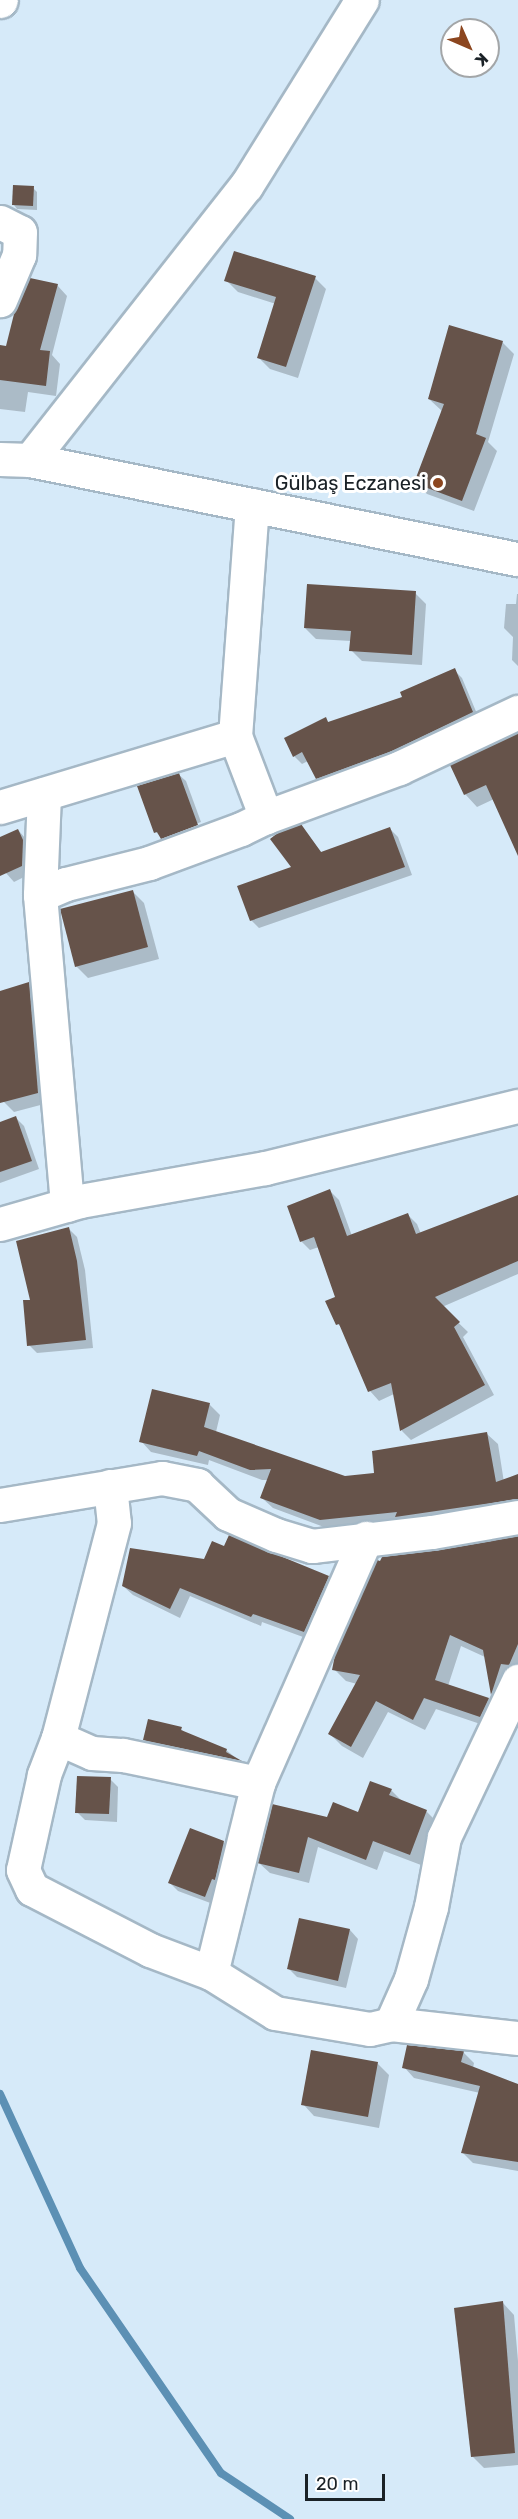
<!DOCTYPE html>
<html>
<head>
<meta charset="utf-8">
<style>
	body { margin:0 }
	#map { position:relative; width:518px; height:2519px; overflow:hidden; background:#d6eaf9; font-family:Rubik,sans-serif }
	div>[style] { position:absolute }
	.shadow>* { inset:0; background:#0003 }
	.stream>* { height:8px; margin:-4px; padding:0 4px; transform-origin:4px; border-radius:4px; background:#5c90b4 }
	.building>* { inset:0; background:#66534a }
	.roads { filter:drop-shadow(2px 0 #a5b8c6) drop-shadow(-2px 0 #a5b8c6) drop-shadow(0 2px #a5b8c6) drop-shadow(0 -2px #a5b8c6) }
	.minor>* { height:33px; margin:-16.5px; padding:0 16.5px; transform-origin:16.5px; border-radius:16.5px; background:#fff }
	.dots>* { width:16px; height:16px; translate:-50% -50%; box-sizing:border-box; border:3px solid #fff; border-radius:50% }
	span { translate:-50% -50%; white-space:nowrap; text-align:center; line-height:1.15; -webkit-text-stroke:6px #fff; paint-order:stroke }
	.poi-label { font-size:20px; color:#1a2126 }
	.right { translate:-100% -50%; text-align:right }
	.north { position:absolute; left:440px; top:18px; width:60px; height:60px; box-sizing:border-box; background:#fff; border:2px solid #a3a6a8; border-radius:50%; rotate:135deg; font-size:16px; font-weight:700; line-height:24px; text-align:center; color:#1a2126 }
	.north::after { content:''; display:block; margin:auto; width:21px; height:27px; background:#8c461f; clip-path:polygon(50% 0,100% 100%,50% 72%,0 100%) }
	.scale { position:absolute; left:305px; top:2474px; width:80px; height:27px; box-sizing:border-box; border:3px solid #1a2126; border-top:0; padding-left:8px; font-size:18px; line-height:21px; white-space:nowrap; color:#1a2126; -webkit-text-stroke:4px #fff; paint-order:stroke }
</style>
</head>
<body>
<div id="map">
	<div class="shadow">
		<i style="clip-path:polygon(33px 188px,37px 192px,37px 210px,17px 209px,14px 205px)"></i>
		<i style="clip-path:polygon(315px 278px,326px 289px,298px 378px,270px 369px,259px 358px,276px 304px,238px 292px,226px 280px)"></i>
		<i style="clip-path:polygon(57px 285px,67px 296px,52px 355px,60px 364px,56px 396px,28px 392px,25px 412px,0 409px,0 347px,7px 348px)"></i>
		<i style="clip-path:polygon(502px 342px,514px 354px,488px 442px,497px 451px,474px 511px,427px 494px,415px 482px,442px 411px,429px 399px)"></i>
		<i style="clip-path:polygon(415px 593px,426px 604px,422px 665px,362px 661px,351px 650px,351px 641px,316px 639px,305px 628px)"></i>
		<i style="clip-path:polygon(517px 594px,518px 594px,518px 666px,512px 660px,513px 637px,504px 628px,506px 604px,516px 604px)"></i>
		<i style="clip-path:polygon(454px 670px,462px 678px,480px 721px,325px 786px,317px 778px,308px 761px,302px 764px,294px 756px,326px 719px,329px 723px,404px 698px)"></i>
		<i style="clip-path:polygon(518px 734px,518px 846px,494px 799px,477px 807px,465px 794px)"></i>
		<i style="clip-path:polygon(178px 774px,186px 781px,201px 822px,161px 837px,156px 832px)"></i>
		<i style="clip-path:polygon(202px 825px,204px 832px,169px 845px,163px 839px)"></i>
		<i style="clip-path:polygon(301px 826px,322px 853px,390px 829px,398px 837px,412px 875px,259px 928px,251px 920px,293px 868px)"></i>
		<i style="clip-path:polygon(18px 830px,26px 839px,30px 874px,14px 882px,6px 873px,0 861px,0 839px)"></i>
		<i style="clip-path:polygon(132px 891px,144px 903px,159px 959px,88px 978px,76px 966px)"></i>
		<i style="clip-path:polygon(28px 983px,38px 993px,48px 1103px,14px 1112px,4px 1102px,0 1087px,0 993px)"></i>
		<i style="clip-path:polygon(16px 1118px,24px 1126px,39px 1169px,0 1183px,0 1123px)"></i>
		<i style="clip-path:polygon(330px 1191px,339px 1200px,352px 1236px,407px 1214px,417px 1224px,421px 1234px,518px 1197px,518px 1274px,442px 1307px,468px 1332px,463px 1337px,494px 1395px,411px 1440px,402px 1431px,394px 1394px,379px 1401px,370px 1391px,343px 1329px,338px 1324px,337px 1298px,319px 1247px,310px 1250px,301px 1241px)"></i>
		<i style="clip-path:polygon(69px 1229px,77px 1237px,85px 1270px,93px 1348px,37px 1353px,29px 1345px,32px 1301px)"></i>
		<i style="clip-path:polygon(209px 1404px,220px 1415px,216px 1432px,345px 1477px,375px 1474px,487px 1434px,498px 1444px,508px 1508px,332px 1530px,273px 1508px,262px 1498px,269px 1480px,262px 1480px,209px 1460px,208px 1465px,151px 1452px,141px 1441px)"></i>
		<i style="clip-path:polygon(518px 1537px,518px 1676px,503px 1705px,492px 1694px,485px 1657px,461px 1646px,448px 1686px,489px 1699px,500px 1711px,492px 1728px,436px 1709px,425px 1730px,388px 1712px,363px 1758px,342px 1746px,330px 1734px,357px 1684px,346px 1681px,334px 1669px)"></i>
		<i style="clip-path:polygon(205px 1561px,328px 1577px,338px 1586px,314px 1641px,262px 1622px,261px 1626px,190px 1596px,180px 1618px,133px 1595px,123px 1586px)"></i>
		<i style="clip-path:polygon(181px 1729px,186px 1734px,226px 1750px,246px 1766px,153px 1747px,145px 1740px)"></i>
		<i style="clip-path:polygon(110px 1779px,118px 1787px,117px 1822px,85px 1820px,77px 1812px)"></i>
		<i style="clip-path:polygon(391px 1790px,402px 1801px,426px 1811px,437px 1822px,421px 1865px,384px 1851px,377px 1870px,318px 1847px,309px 1883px,270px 1873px,259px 1863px,328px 1819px,359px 1814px)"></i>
		<i style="clip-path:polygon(223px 1842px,232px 1851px,213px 1904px,178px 1891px,170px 1883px)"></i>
		<i style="clip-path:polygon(350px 1930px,358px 1939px,346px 1988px,297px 1977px,289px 1969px)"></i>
		<i style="clip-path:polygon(463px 2052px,474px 2063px,473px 2068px,518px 2086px,518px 2171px,473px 2163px,463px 2153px,480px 2093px,414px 2078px,404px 2067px)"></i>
		<i style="clip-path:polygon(377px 2063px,389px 2075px,379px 2128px,314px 2116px,303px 2104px)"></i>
		<i style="clip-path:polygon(503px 2303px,514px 2315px,518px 2361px,518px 2465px,484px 2468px,472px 2456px)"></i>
	</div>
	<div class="stream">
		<i style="left:0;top:2094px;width:192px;rotate:65.3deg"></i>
		<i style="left:80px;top:2268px;width:249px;rotate:55.5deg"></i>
		<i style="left:221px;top:2473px;width:83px;rotate:33.7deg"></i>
	</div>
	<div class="building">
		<i style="clip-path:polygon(13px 185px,34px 186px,33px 206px,12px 205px)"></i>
		<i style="clip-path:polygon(234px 251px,316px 276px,286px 367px,257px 358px,276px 297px,224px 281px)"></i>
		<i style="clip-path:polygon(30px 278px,58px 284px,40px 350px,50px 351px,46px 386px,0 380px,0 345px,6px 346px,15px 310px)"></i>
		<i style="clip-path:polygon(449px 325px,503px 341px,476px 434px,486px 438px,462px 501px,414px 483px,444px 404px,428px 399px)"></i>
		<i style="clip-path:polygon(307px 584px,416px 591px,412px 655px,349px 651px,351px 631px,304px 628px)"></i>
		<i style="clip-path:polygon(455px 668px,473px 712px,392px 751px,316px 779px,302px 752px,293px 757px,284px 738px,326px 717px,328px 722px,402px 697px,400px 692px)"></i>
		<i style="clip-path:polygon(518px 733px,518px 856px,486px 785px,464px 795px,450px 765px)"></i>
		<i style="clip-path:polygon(179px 773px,198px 825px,161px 839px,157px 832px,154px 833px,137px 786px)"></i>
		<i style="clip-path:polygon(301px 824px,321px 852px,390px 827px,405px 867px,250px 921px,237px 886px,291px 867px,270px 839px,279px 832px)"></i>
		<i style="clip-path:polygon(18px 829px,23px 840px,22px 866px,0 876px,0 837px)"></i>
		<i style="clip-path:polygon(133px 890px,148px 947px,75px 967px,60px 909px)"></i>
		<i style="clip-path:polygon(29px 982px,38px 1093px,0 1103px,0 991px)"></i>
		<i style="clip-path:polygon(16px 1116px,32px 1161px,0 1172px,0 1122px)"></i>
		<i style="clip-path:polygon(330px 1189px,347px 1236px,408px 1213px,416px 1234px,518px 1195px,518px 1261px,435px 1297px,460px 1322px,454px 1327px,485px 1385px,400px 1431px,391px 1383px,368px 1392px,339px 1324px,336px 1325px,325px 1301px,335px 1297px,314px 1237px,300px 1242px,287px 1206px)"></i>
		<i style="clip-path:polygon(69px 1227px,77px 1261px,86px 1340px,27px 1346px,23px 1300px,30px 1300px,16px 1241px)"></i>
		<i style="clip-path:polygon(152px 1389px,210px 1403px,204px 1427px,345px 1476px,374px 1473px,372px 1451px,487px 1432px,496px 1482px,518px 1474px,518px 1499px,395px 1517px,397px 1512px,320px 1520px,260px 1498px,271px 1469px,250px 1470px,199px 1451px,197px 1456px,139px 1442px)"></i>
		<i style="clip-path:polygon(229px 1535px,329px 1576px,304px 1632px,253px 1614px,251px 1617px,180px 1588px,170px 1609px,122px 1586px,130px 1548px,204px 1559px,212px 1541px,224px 1546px)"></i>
		<i style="clip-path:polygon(518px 1536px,518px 1644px,509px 1665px,501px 1664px,491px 1695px,483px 1650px,450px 1635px,435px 1680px,489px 1698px,480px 1717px,424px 1698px,413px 1720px,376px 1701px,351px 1747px,328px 1734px,360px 1675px,332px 1670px,335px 1655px,377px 1560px,380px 1561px,382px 1557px)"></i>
		<i style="clip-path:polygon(148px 1719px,182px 1727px,181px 1730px,227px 1749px,226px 1752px,242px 1761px,143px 1740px)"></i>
		<i style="clip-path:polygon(77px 1776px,111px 1777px,109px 1814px,75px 1813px)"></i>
		<i style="clip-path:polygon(370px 1781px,392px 1789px,389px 1795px,427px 1810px,410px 1855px,373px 1841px,366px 1860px,308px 1837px,299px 1873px,257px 1863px,272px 1804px,327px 1817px,333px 1802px,358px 1812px)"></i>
		<i style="clip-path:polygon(190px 1828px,224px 1841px,215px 1880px,212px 1879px,205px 1897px,168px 1883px)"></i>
		<i style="clip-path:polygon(299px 1918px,350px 1929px,338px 1981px,287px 1969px)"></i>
		<i style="clip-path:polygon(407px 2045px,464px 2051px,461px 2062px,518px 2084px,518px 2162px,461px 2153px,480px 2086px,402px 2068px)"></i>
		<i style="clip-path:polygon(311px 2050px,378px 2062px,368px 2117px,301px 2105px)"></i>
		<i style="clip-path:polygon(503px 2301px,515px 2453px,471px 2457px,454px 2308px)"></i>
	</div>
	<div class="roads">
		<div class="minor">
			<i style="left:0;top:1px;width:1px;rotate:-45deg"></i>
			<i style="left:0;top:222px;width:22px;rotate:27deg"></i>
			<i style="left:20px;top:232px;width:23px;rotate:92deg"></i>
			<i style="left:19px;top:255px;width:49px;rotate:112.9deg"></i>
			<i style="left:0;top:459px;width:30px;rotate:2deg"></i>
			<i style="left:30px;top:460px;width:498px;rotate:11.5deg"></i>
			<i style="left:30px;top:460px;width:349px;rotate:-51.8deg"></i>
			<i style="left:246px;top:186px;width:219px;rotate:-58.1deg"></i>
			<i style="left:252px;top:505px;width:232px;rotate:94.2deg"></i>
			<i style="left:235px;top:736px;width:87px;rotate:69.1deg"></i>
			<i style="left:44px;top:794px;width:101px;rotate:92.3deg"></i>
			<i style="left:40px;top:895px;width:311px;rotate:85deg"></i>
			<i style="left:0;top:807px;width:245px;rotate:-16.8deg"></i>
			<i style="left:40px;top:895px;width:28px;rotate:-23deg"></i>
			<i style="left:66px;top:884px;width:86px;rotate:-14.2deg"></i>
			<i style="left:149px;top:863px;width:98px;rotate:-20.3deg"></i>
			<i style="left:241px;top:829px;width:28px;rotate:-26deg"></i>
			<i style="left:266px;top:817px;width:142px;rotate:-20.2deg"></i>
			<i style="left:399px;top:768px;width:132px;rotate:-25.2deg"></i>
			<i style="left:0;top:1224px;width:83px;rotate:-16deg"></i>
			<i style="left:80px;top:1201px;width:188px;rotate:-10.1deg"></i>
			<i style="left:265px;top:1168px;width:260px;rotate:-13.8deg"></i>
			<i style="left:110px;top:1486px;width:37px;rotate:84deg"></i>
			<i style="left:114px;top:1523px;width:222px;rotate:104.6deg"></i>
			<i style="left:58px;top:1738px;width:40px;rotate:111deg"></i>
			<i style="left:44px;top:1775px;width:97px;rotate:102.5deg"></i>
			<i style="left:23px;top:1870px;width:21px;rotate:65deg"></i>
			<i style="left:32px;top:1889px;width:133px;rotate:27.3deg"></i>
			<i style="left:150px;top:1950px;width:65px;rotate:20.7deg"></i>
			<i style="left:211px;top:1973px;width:75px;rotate:32deg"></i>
			<i style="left:275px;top:2013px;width:96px;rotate:9.6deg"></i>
			<i style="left:370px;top:2029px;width:22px;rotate:-13deg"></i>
			<i style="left:391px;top:2024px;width:49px;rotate:-66deg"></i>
			<i style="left:411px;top:1979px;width:75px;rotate:-74.5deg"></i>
			<i style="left:431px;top:1907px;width:71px;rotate:-79.5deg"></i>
			<i style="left:444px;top:1837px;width:173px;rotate:-64.6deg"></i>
			<i style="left:0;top:1505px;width:164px;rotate:-9.5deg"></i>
			<i style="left:162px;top:1478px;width:36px;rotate:11deg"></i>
			<i style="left:197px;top:1485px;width:42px;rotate:43.1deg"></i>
			<i style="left:228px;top:1514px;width:52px;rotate:23.6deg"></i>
			<i style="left:276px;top:1535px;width:38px;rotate:17deg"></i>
			<i style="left:312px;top:1546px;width:121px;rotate:-6.7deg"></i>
			<i style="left:432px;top:1532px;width:87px;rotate:-9.9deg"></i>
			<i style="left:58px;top:1738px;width:37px;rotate:24deg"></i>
			<i style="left:92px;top:1753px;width:31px;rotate:4deg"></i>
			<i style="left:123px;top:1755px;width:138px;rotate:11.7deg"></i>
			<i style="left:211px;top:1973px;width:196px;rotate:-76.1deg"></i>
			<i style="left:258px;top:1783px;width:268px;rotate:-66.2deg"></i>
			<i style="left:391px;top:2024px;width:128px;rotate:6.3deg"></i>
		</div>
	</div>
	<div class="dots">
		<i style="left:438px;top:483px;background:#8c461f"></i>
	</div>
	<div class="poi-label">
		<span class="right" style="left:426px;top:483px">Gülbaş Eczanesi</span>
	</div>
	<div class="north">K</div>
	<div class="scale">20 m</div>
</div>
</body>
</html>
